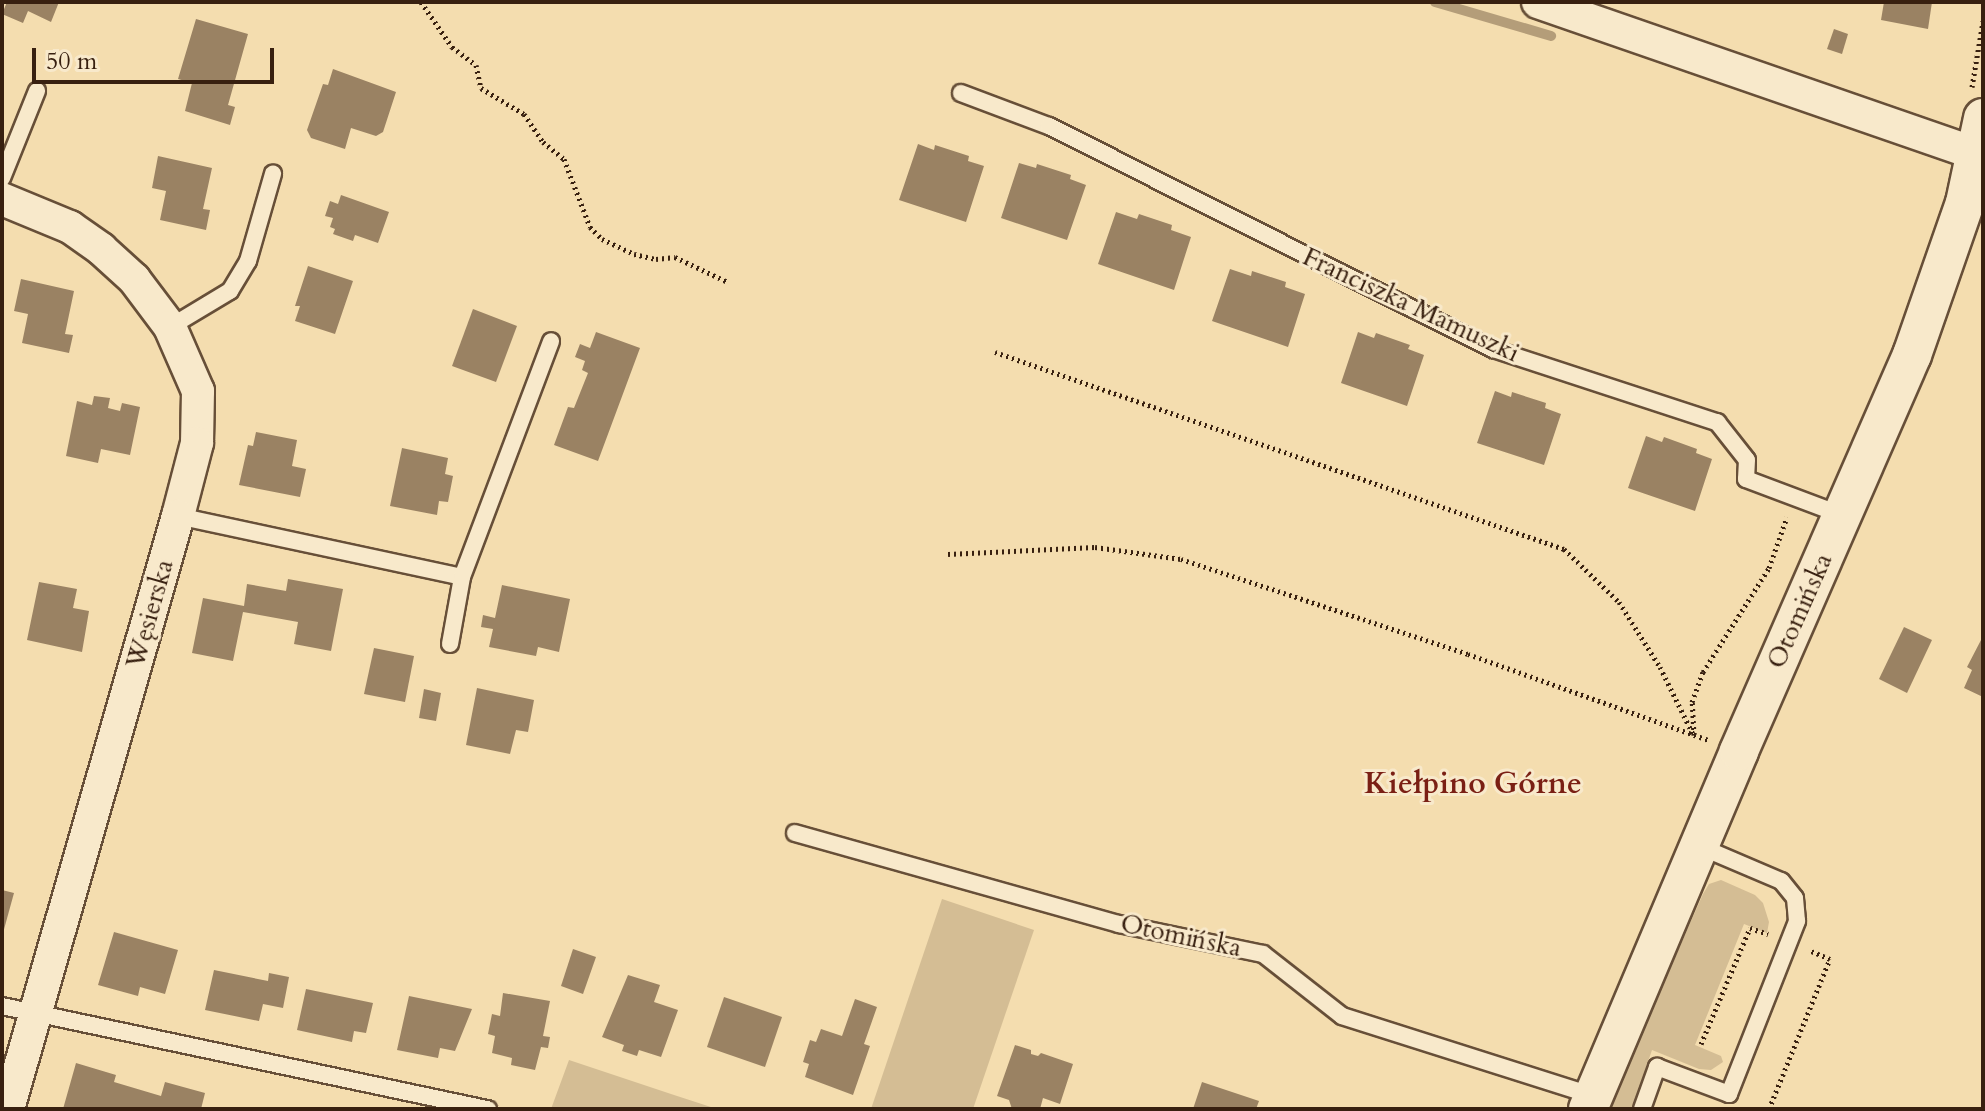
<!DOCTYPE html>
<html>
<head>
<meta charset="utf-8">
<style>
	body { margin:0 }
	#map { position:relative; width:1985px; height:1111px; overflow:hidden; background:#f4ddaf; font-family:Cardo,serif }
	div>[style] { position:absolute }
	.green>* { inset:0; background:#d4bd94 }
	.stream>* { height:10px; margin:-5px; padding:0 5px; transform-origin:5px; border-radius:5px; background:#b49d79 }
	.building>* { inset:0; background:#9a8263 }
	.path>* { height:5px; margin-top:-2.5px; transform-origin:0; background:repeating-linear-gradient(90deg,#382010 0 2px,transparent 0 6px) }
	.roads { filter:drop-shadow(2px 0 #674f38) drop-shadow(-2px 0 #674f38) drop-shadow(0 2px #674f38) drop-shadow(0 -2px #674f38) }
	.service>* { height:16px; margin:-8px; padding:0 8px; transform-origin:8px; border-radius:8px; background:#f8e9cb }
	.minor>* { height:32px; margin:-16px; padding:0 16px; transform-origin:16px; border-radius:16px; background:#f8e9cb }
	.tertiary>* { height:38px; margin:-19px; padding:0 19px; transform-origin:19px; border-radius:19px; background:#f8e9cb }
	span { translate:-50% -50%; white-space:nowrap; text-align:center; line-height:1.15; -webkit-text-stroke:6px #f8e9cb; paint-order:stroke }
	.street-label { font-size:26px; color:#382010 }
	.quarter-label { font-size:30px; color:#7a1f14; font-weight:700 }
	.frame { position:absolute; inset:0; border:4px solid #382010; pointer-events:none }
	.scale { position:absolute; left:32px; top:48px; width:242px; height:36px; box-sizing:border-box; border:4px solid #382010; border-top:0; padding-left:10px; font-size:24px; line-height:28px; white-space:nowrap; color:#382010; -webkit-text-stroke:6px #f8e9cb; paint-order:stroke }
</style>
</head>
<body>
<div id="map">
	<div class="green">
		<i style="clip-path:polygon(1721px 880px,1755px 895px,1763px 903px,1769px 922px,1767px 933px,1744px 924px,1695px 1045px,1721px 1056px,1723px 1062px,1711px 1070px,1699px 1069px,1652px 1050px,1632px 1109px,1608px 1109px,1703px 894px,1709px 884px)"></i>
		<i style="clip-path:polygon(942px 899px,1034px 930px,973px 1109px,871px 1109px)"></i>
		<i style="clip-path:polygon(569px 1060px,671px 1094px,717px 1109px,551px 1109px)"></i>
	</div>
	<div class="stream">
		<i style="left:1435px;top:2px;width:121px;rotate:16.3deg"></i>
	</div>
	<div class="building">
		<i style="clip-path:polygon(7px 2px,59px 2px,51px 22px,28px 11px,23px 23px,2px 14px)"></i>
		<i style="clip-path:polygon(1884px 2px,1932px 2px,1928px 29px,1881px 20px)"></i>
		<i style="clip-path:polygon(196px 19px,248px 34px,228px 105px,235px 107px,230px 125px,185px 111px,192px 83px,178px 79px)"></i>
		<i style="clip-path:polygon(1834px 29px,1848px 34px,1842px 54px,1827px 49px)"></i>
		<i style="clip-path:polygon(333px 69px,396px 92px,383px 132px,376px 136px,351px 128px,345px 149px,311px 138px,307px 130px,323px 84px,328px 85px)"></i>
		<i style="clip-path:polygon(918px 144px,934px 150px,935px 145px,969px 156px,968px 161px,984px 166px,966px 222px,899px 200px)"></i>
		<i style="clip-path:polygon(158px 156px,212px 168px,203px 209px,210px 210px,206px 230px,160px 220px,166px 191px,152px 188px)"></i>
		<i style="clip-path:polygon(1019px 163px,1036px 168px,1037px 164px,1071px 175px,1070px 179px,1086px 185px,1067px 240px,1001px 218px)"></i>
		<i style="clip-path:polygon(341px 195px,389px 212px,378px 243px,355px 235px,353px 241px,333px 234px,335px 229px,330px 227px,333px 218px,325px 216px,330px 201px,338px 204px)"></i>
		<i style="clip-path:polygon(1116px 212px,1137px 219px,1139px 214px,1172px 225px,1171px 230px,1191px 237px,1174px 290px,1098px 264px)"></i>
		<i style="clip-path:polygon(308px 266px,353px 281px,335px 334px,295px 321px,300px 306px,295px 306px)"></i>
		<i style="clip-path:polygon(1230px 269px,1251px 276px,1252px 271px,1286px 282px,1285px 287px,1305px 294px,1288px 347px,1212px 321px)"></i>
		<i style="clip-path:polygon(21px 279px,74px 291px,65px 334px,73px 335px,69px 353px,22px 343px,28px 314px,14px 311px)"></i>
		<i style="clip-path:polygon(473px 309px,517px 326px,496px 382px,452px 366px)"></i>
		<i style="clip-path:polygon(596px 332px,640px 348px,598px 461px,554px 445px,568px 407px,574px 408px,588px 373px,582px 370px,585px 361px,575px 357px,580px 344px,590px 348px)"></i>
		<i style="clip-path:polygon(1358px 332px,1374px 338px,1376px 333px,1410px 345px,1408px 349px,1424px 355px,1407px 406px,1341px 383px)"></i>
		<i style="clip-path:polygon(1495px 391px,1511px 397px,1512px 392px,1546px 403px,1545px 408px,1561px 414px,1544px 465px,1477px 443px)"></i>
		<i style="clip-path:polygon(94px 396px,110px 398px,108px 408px,120px 411px,122px 403px,140px 407px,130px 455px,101px 449px,98px 463px,66px 456px,77px 401px,92px 405px)"></i>
		<i style="clip-path:polygon(256px 432px,297px 440px,292px 466px,306px 469px,300px 497px,239px 485px,248px 445px,253px 446px)"></i>
		<i style="clip-path:polygon(1646px 436px,1662px 442px,1664px 437px,1697px 449px,1696px 453px,1712px 459px,1695px 511px,1628px 488px)"></i>
		<i style="clip-path:polygon(402px 448px,448px 458px,445px 474px,453px 476px,448px 502px,439px 501px,437px 515px,390px 506px)"></i>
		<i style="clip-path:polygon(288px 579px,343px 589px,331px 651px,294px 644px,298px 622px,243px 612px,233px 661px,192px 653px,203px 598px,244px 606px,247px 584px,286px 591px)"></i>
		<i style="clip-path:polygon(39px 582px,77px 589px,73px 608px,89px 611px,82px 652px,27px 640px)"></i>
		<i style="clip-path:polygon(502px 585px,570px 599px,559px 652px,538px 647px,536px 656px,489px 647px,493px 629px,481px 627px,483px 615px,495px 618px)"></i>
		<i style="clip-path:polygon(1904px 627px,1932px 640px,1907px 693px,1879px 679px)"></i>
		<i style="clip-path:polygon(1981px 640px,1983px 641px,1983px 697px,1964px 688px,1972px 670px,1967px 667px)"></i>
		<i style="clip-path:polygon(374px 648px,414px 656px,405px 702px,364px 694px)"></i>
		<i style="clip-path:polygon(477px 688px,534px 700px,528px 732px,516px 730px,510px 754px,466px 745px)"></i>
		<i style="clip-path:polygon(424px 689px,441px 693px,436px 721px,419px 718px)"></i>
		<i style="clip-path:polygon(2px 890px,14px 893px,3px 933px,2px 932px)"></i>
		<i style="clip-path:polygon(114px 932px,178px 950px,165px 994px,140px 987px,138px 996px,98px 985px)"></i>
		<i style="clip-path:polygon(573px 949px,596px 957px,583px 994px,561px 986px)"></i>
		<i style="clip-path:polygon(214px 970px,268px 981px,269px 973px,289px 977px,283px 1008px,263px 1004px,259px 1021px,205px 1010px)"></i>
		<i style="clip-path:polygon(628px 975px,660px 985px,654px 1002px,678px 1010px,661px 1057px,639px 1050px,637px 1056px,622px 1051px,624px 1045px,602px 1037px)"></i>
		<i style="clip-path:polygon(306px 989px,373px 1003px,366px 1033px,354px 1031px,352px 1042px,297px 1030px)"></i>
		<i style="clip-path:polygon(503px 993px,550px 1001px,543px 1036px,550px 1037px,548px 1048px,541px 1047px,535px 1070px,511px 1065px,512px 1058px,492px 1053px,495px 1036px,488px 1034px,492px 1014px,500px 1016px)"></i>
		<i style="clip-path:polygon(409px 996px,472px 1009px,455px 1051px,440px 1048px,438px 1058px,397px 1050px)"></i>
		<i style="clip-path:polygon(724px 997px,782px 1017px,765px 1067px,707px 1047px)"></i>
		<i style="clip-path:polygon(855px 999px,877px 1007px,864px 1044px,870px 1046px,853px 1095px,805px 1077px,809px 1064px,803px 1062px,810px 1040px,816px 1042px,821px 1029px,842px 1036px)"></i>
		<i style="clip-path:polygon(1015px 1045px,1031px 1050px,1031px 1054px,1038px 1056px,1041px 1053px,1073px 1064px,1060px 1104px,1043px 1098px,1040px 1109px,1012px 1109px,1009px 1100px,997px 1096px)"></i>
		<i style="clip-path:polygon(76px 1063px,116px 1075px,114px 1082px,161px 1096px,165px 1082px,205px 1093px,201px 1109px,63px 1109px)"></i>
		<i style="clip-path:polygon(1202px 1082px,1259px 1101px,1256px 1109px,1193px 1109px)"></i>
	</div>
	<div class="path">
		<i style="left:421px;top:2px;width:55px;rotate:55.4deg"></i>
		<i style="left:452px;top:47px;width:30px;rotate:37deg"></i>
		<i style="left:476px;top:65px;width:24px;rotate:78deg"></i>
		<i style="left:481px;top:88px;width:50px;rotate:31.2deg"></i>
		<i style="left:524px;top:114px;width:34px;rotate:56deg"></i>
		<i style="left:543px;top:142px;width:27px;rotate:39deg"></i>
		<i style="left:564px;top:159px;width:73px;rotate:69.1deg"></i>
		<i style="left:590px;top:227px;width:17px;rotate:45deg"></i>
		<i style="left:602px;top:239px;width:35px;rotate:25deg"></i>
		<i style="left:634px;top:254px;width:23px;rotate:13deg"></i>
		<i style="left:656px;top:259px;width:19px;rotate:-6deg"></i>
		<i style="left:675px;top:257px;width:59px;rotate:25.3deg"></i>
		<i style="left:1972px;top:87px;width:67px;rotate:-80.5deg"></i>
		<i style="left:995px;top:352px;width:602px;rotate:19.1deg"></i>
		<i style="left:1564px;top:549px;width:76px;rotate:43.9deg"></i>
		<i style="left:1619px;top:602px;width:77px;rotate:57.8deg"></i>
		<i style="left:1660px;top:667px;width:77px;rotate:63.8deg"></i>
		<i style="left:948px;top:554px;width:147px;rotate:-2.7deg"></i>
		<i style="left:1095px;top:547px;width:87px;rotate:7.9deg"></i>
		<i style="left:1181px;top:559px;width:302px;rotate:18.3deg"></i>
		<i style="left:1468px;top:654px;width:255px;rotate:19.7deg"></i>
		<i style="left:1694px;top:735px;width:33px;rotate:-93deg"></i>
		<i style="left:1692px;top:702px;width:32px;rotate:-70deg"></i>
		<i style="left:1703px;top:672px;width:123px;rotate:-57.6deg"></i>
		<i style="left:1769px;top:568px;width:54px;rotate:-70.6deg"></i>
		<i style="left:1701px;top:1044px;width:126px;rotate:-67.1deg"></i>
		<i style="left:1750px;top:928px;width:19px;rotate:18deg"></i>
		<i style="left:1769px;top:1109px;width:162px;rotate:-67.9deg"></i>
		<i style="left:1830px;top:959px;width:21px;rotate:-157deg"></i>
	</div>
	<div class="roads">
		<div class="service">
			<i style="left:961px;top:93px;width:94px;rotate:20.6deg"></i>
			<i style="left:1049px;top:126px;width:497px;rotate:26.7deg"></i>
			<i style="left:1493px;top:349px;width:236px;rotate:18.1deg"></i>
			<i style="left:1717px;top:422px;width:48px;rotate:51.7deg"></i>
			<i style="left:1747px;top:460px;width:19px;rotate:93deg"></i>
			<i style="left:1746px;top:479px;width:103px;rotate:20.6deg"></i>
			<i style="left:2px;top:178px;width:94px;rotate:-68.1deg"></i>
			<i style="left:170px;top:327px;width:70px;rotate:-31deg"></i>
			<i style="left:230px;top:291px;width:35px;rotate:-59deg"></i>
			<i style="left:248px;top:261px;width:91px;rotate:-74deg"></i>
			<i style="left:178px;top:516px;width:290px;rotate:12.1deg"></i>
			<i style="left:450px;top:644px;width:68px;rotate:-79.8deg"></i>
			<i style="left:462px;top:577px;width:252px;rotate:-69.3deg"></i>
			<i style="left:795px;top:833px;width:337px;rotate:15.7deg"></i>
			<i style="left:1119px;top:924px;width:147px;rotate:11.8deg"></i>
			<i style="left:1263px;top:954px;width:100px;rotate:38.1deg"></i>
			<i style="left:1342px;top:1016px;width:264px;rotate:17.6deg"></i>
			<i style="left:2px;top:1006px;width:497px;rotate:12deg"></i>
			<i style="left:1642px;top:1109px;width:45px;rotate:-70.3deg"></i>
			<i style="left:1657px;top:1067px;width:77px;rotate:20.6deg"></i>
			<i style="left:1729px;top:1094px;width:186px;rotate:-68.5deg"></i>
			<i style="left:1797px;top:921px;width:23px;rotate:-95deg"></i>
			<i style="left:1795px;top:898px;width:22px;rotate:-129deg"></i>
			<i style="left:1781px;top:881px;width:89px;rotate:-156.9deg"></i>
		</div>
		<div class="minor">
			<i style="left:1538px;top:2px;width:464px;rotate:19.1deg"></i>
			<i style="left:2px;top:199px;width:74px;rotate:22.4deg"></i>
			<i style="left:70px;top:227px;width:38px;rotate:35deg"></i>
			<i style="left:101px;top:249px;width:45px;rotate:42.3deg"></i>
			<i style="left:134px;top:279px;width:60px;rotate:53.1deg"></i>
			<i style="left:170px;top:327px;width:70px;rotate:66.4deg"></i>
			<i style="left:198px;top:391px;width:52px;rotate:91.1deg"></i>
			<i style="left:197px;top:443px;width:75px;rotate:104.6deg"></i>
			<i style="left:178px;top:516px;width:617px;rotate:106deg"></i>
		</div>
		<div class="tertiary">
			<i style="left:1588px;top:1109px;width:389px;rotate:-67.1deg"></i>
			<i style="left:1739px;top:751px;width:432px;rotate:-66.4deg"></i>
			<i style="left:1912px;top:355px;width:161px;rotate:-70.8deg"></i>
			<i style="left:1965px;top:203px;width:87px;rotate:-78deg"></i>
		</div>
	</div>
	<div class="street-label">
		<span style="left:1411px;top:305px;rotate:25deg">Franciszka Mamuszki</span>
		<span style="left:1800px;top:611px;rotate:-66deg">Otomińska</span>
		<span style="left:150px;top:614px;rotate:-74deg">Węsierska</span>
		<span style="left:1181px;top:936px;rotate:12deg">Otomińska</span>
	</div>
	<div class="quarter-label">
		<span style="left:1473px;top:784px">Kiełpino Górne</span>
	</div>
	<div class="frame"></div>
	<div class="scale">50 m</div>
</div>
</body>
</html>
